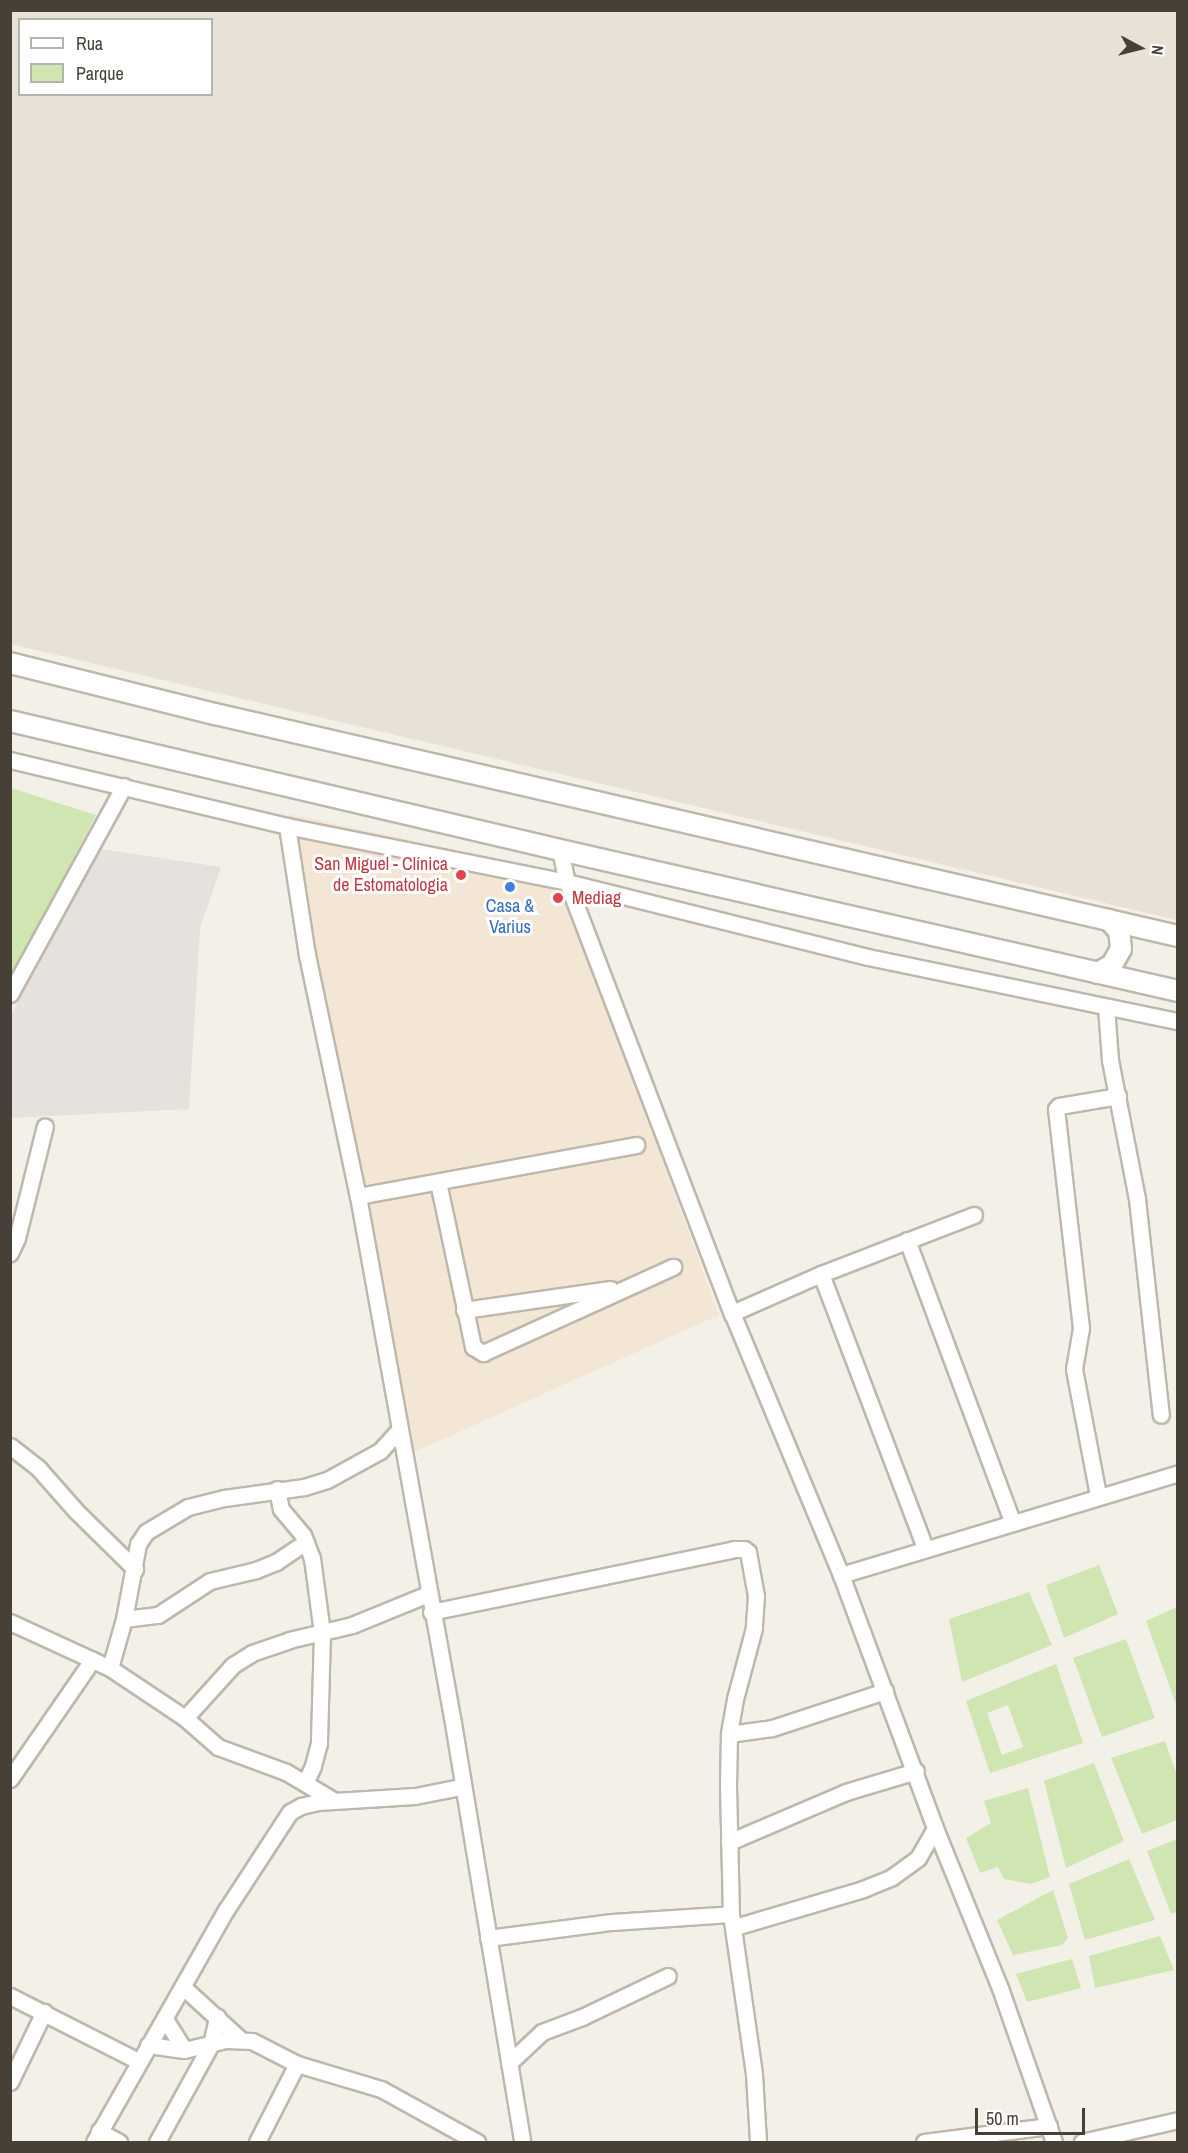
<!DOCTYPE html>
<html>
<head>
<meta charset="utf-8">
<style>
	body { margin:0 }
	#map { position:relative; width:1188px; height:2153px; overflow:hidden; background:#f3f0e8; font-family:"Archivo Narrow",sans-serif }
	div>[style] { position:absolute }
	.residential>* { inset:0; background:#e7e1d6 }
	.commercial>* { inset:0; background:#f4e6d4 }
	.industrial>* { inset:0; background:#e6e1dc }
	.green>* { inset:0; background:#cfe6b2 }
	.roads { filter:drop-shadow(2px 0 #beb7ab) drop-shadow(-2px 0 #beb7ab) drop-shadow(0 2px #beb7ab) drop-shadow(0 -2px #beb7ab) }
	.minor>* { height:15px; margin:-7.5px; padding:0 7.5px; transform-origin:7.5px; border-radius:7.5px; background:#fff }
	.tertiary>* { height:20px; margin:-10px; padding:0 10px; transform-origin:10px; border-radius:10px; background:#fff }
	.dots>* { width:16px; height:16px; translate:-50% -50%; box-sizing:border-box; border:3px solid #fff; border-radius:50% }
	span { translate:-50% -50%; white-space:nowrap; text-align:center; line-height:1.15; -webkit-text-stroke:6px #fff; paint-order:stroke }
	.health-label { font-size:18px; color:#be3a42 }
	.right { translate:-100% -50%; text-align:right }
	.left { translate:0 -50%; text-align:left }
	.shop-label { font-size:18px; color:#366cbe }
	.frame { position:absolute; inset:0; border:12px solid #464037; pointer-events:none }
	.legend { position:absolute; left:18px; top:18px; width:195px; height:78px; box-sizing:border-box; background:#fff; border:2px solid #b5b3af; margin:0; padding:8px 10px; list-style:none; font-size:18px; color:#464037 }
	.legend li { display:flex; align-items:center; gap:12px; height:30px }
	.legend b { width:30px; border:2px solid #b5b3af }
	.north { position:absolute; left:1110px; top:18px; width:60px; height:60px; -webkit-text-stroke:4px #fff; paint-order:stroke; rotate:97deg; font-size:16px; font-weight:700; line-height:24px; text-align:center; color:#464037 }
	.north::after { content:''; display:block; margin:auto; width:21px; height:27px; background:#464037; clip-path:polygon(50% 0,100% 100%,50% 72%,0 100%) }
	.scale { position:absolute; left:975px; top:2108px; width:110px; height:27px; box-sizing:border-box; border:3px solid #464037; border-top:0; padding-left:8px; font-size:18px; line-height:21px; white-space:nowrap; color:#464037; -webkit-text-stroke:4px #fff; paint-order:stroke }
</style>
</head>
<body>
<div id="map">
	<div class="residential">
		<i style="clip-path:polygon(evenodd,11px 10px,1177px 11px,1177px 920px,11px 644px,11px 10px,20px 20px,212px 20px,212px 94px,20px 94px,20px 20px)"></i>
	</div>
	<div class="commercial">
		<i style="clip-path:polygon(289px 814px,557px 872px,719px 1315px,412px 1453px)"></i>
	</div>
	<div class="industrial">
		<i style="clip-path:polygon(101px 849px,221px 867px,200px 928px,189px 1109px,11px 1118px,11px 1015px)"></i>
	</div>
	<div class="green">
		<i style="clip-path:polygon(11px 788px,96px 815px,11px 978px)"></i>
		<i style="clip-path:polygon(1099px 1565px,1118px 1614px,1064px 1638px,1046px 1585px)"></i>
		<i style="clip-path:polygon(1029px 1592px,1052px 1645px,962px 1682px,949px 1619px)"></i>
		<i style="clip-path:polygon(1177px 1607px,1177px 1707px,1146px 1621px)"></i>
		<i style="clip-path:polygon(1126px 1639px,1155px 1718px,1102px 1737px,1073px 1658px)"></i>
		<i style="clip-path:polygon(evenodd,1056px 1664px,1083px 1743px,990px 1773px,966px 1701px,1056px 1664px,1008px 1705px,1023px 1747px,1002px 1755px,987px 1713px,1008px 1705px)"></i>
		<i style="clip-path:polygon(1165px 1741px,1177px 1775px,1177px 1820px,1142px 1834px,1111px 1758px)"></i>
		<i style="clip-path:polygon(1094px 1763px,1124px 1841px,1066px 1868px,1044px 1781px)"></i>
		<i style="clip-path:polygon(1028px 1788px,1050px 1877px,1031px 1884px,1004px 1879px,998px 1867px,980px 1873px,966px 1838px,991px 1823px,984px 1801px)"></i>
		<i style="clip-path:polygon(1177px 1839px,1177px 1912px,1171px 1914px,1147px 1851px)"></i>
		<i style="clip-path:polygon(1129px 1859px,1155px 1920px,1085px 1940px,1069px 1884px)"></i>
		<i style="clip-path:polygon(1053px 1890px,1068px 1938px,1062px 1945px,1013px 1955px,997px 1920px)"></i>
		<i style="clip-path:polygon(1160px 1936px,1174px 1970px,1095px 1988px,1089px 1956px)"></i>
		<i style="clip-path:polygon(1072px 1959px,1081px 1988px,1027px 2002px,1016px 1974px)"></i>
	</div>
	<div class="roads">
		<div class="minor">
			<i style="left:10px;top:760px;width:285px;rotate:13.4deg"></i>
			<i style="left:287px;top:826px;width:286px;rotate:11.3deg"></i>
			<i style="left:567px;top:882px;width:310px;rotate:14deg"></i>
			<i style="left:868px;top:957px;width:317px;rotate:11.7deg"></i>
			<i style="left:287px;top:826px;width:131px;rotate:81.2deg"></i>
			<i style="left:307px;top:955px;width:246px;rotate:78.1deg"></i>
			<i style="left:358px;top:1196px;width:535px;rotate:79.78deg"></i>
			<i style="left:453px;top:1723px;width:425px;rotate:80.6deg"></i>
			<i style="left:560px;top:850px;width:33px;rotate:78deg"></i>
			<i style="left:567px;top:882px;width:462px;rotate:69.1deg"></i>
			<i style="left:732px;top:1313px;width:284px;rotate:67.4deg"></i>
			<i style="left:841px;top:1575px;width:270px;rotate:69.6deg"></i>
			<i style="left:935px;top:1828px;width:173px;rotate:67.9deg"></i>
			<i style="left:1000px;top:1988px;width:163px;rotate:70.7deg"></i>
			<i style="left:10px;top:994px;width:237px;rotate:-61.3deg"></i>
			<i style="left:1106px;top:1007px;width:53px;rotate:85.7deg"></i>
			<i style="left:1110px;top:1060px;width:142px;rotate:79deg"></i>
			<i style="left:1137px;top:1199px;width:217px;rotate:83.7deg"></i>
			<i style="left:438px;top:1182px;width:169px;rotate:78deg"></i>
			<i style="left:473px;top:1347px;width:12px;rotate:31deg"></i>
			<i style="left:483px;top:1353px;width:209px;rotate:-24.4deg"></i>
			<i style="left:358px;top:1196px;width:283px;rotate:-10.4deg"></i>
			<i style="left:10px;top:1236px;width:7px;rotate:16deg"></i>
			<i style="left:17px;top:1238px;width:17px;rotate:115deg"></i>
			<i style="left:17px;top:1238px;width:115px;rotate:-76deg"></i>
			<i style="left:907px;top:1240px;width:300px;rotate:69.5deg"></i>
			<i style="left:821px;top:1274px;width:293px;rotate:69.2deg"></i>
			<i style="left:464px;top:1310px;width:148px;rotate:-8.2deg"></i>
			<i style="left:732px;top:1313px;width:97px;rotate:-23.7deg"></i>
			<i style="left:821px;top:1274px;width:164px;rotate:-21.1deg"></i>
			<i style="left:10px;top:1446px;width:37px;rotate:38deg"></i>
			<i style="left:39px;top:1469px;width:56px;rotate:48.6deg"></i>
			<i style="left:76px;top:1511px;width:83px;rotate:44.5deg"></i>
			<i style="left:277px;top:1489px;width:20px;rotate:79deg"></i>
			<i style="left:281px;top:1509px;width:34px;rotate:50deg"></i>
			<i style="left:303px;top:1535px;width:25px;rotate:69deg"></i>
			<i style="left:312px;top:1558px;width:76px;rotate:82.4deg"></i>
			<i style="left:322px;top:1633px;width:110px;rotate:91.6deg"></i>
			<i style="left:319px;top:1743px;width:24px;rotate:105deg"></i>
			<i style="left:313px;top:1766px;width:19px;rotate:115deg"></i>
			<i style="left:1098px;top:1495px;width:128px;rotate:-100.8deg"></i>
			<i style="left:1074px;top:1369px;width:42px;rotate:-80.3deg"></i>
			<i style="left:1081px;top:1328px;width:220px;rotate:-96.5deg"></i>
			<i style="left:1056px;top:1109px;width:4px;rotate:-45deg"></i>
			<i style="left:1059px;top:1106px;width:60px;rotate:-9.6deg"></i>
			<i style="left:841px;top:1575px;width:352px;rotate:-16.8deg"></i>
			<i style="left:431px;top:1612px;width:309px;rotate:-11.7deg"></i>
			<i style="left:734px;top:1549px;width:10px"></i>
			<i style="left:744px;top:1549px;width:5px;rotate:37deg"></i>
			<i style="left:748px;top:1552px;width:45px;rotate:79.7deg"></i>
			<i style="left:756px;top:1596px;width:32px;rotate:94deg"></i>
			<i style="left:754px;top:1628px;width:73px;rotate:105deg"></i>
			<i style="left:735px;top:1699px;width:36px;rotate:100deg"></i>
			<i style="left:729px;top:1734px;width:51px;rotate:91.1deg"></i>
			<i style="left:728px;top:1785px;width:129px;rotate:88.7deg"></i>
			<i style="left:731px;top:1914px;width:162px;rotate:81.8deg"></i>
			<i style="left:754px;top:2074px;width:68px;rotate:86.6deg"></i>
			<i style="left:124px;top:1619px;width:34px;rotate:-7deg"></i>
			<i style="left:158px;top:1615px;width:62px;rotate:-33.2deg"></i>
			<i style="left:210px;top:1581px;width:47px;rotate:-13.4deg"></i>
			<i style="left:256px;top:1570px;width:22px;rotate:-22deg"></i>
			<i style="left:276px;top:1562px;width:36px;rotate:-34deg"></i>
			<i style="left:10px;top:1622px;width:110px;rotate:24.7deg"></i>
			<i style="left:110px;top:1668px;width:90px;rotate:33.7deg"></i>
			<i style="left:185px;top:1718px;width:44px;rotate:41.3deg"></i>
			<i style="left:218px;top:1747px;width:72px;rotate:20.2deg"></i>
			<i style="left:286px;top:1772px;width:55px;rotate:30.8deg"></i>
			<i style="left:110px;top:1668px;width:51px;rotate:-74.1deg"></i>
			<i style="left:124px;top:1619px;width:76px;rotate:-79.4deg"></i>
			<i style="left:138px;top:1544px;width:14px;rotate:-56deg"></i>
			<i style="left:146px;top:1532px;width:49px;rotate:-30.8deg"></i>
			<i style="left:188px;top:1507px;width:37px;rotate:-14deg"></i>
			<i style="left:224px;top:1498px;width:81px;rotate:-7.8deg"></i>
			<i style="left:304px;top:1487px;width:24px;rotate:-17deg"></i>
			<i style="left:327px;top:1480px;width:60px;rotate:-28.7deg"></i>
			<i style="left:380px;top:1451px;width:30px;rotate:-48deg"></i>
			<i style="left:185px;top:1718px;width:72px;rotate:-47.8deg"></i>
			<i style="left:233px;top:1665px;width:22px;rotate:-32deg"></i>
			<i style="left:252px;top:1653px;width:39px;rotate:-19deg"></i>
			<i style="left:289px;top:1640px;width:65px;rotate:-13.4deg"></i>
			<i style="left:352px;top:1625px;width:82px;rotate:-22.2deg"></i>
			<i style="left:729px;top:1734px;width:43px;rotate:-7.9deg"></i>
			<i style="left:772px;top:1728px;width:119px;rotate:-18.1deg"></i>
			<i style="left:10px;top:1779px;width:145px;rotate:-55.4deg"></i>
			<i style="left:729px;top:1842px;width:127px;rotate:-23.1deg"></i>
			<i style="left:846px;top:1792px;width:73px;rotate:-16.7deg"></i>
			<i style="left:735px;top:1927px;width:134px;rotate:-16.5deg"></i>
			<i style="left:863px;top:1889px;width:31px;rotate:-22deg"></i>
			<i style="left:892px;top:1877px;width:32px;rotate:-36deg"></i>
			<i style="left:918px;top:1858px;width:34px;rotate:-60deg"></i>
			<i style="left:488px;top:1938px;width:125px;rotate:-7.4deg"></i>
			<i style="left:612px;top:1922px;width:119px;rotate:-3.8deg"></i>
			<i style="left:183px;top:1987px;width:79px;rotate:42.4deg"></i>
			<i style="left:10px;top:1996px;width:144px;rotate:26.9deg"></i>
			<i style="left:165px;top:2019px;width:36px;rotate:58deg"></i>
			<i style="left:148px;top:2045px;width:36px;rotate:8deg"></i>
			<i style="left:184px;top:2050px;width:43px;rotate:-13.4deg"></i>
			<i style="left:226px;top:2040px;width:26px;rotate:2deg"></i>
			<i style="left:252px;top:2041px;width:51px;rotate:27.1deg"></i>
			<i style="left:297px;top:2064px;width:88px;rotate:16.6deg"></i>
			<i style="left:381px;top:2089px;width:110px;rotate:28.9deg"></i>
			<i style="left:509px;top:2063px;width:45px;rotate:-43.2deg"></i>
			<i style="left:542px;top:2032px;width:43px;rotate:-20.6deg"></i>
			<i style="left:582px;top:2017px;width:95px;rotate:-25.5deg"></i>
			<i style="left:10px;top:2082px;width:78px;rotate:-64.1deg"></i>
			<i style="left:99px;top:2131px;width:23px;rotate:29deg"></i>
			<i style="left:94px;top:2142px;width:267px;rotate:-60.4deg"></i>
			<i style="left:226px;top:1910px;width:117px;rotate:-56.9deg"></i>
			<i style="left:290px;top:1812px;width:13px;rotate:-29deg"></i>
			<i style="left:301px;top:1806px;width:17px;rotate:-13deg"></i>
			<i style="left:318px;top:1802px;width:97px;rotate:-3.5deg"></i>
			<i style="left:415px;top:1796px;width:47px;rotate:-11.1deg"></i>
			<i style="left:157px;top:2142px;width:112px;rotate:-61.1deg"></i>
			<i style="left:211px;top:2044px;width:28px;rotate:-77deg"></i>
			<i style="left:257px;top:2142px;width:88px;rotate:-62.9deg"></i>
			<i style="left:924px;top:2142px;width:126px;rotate:-7.3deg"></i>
			<i style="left:1082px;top:2142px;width:98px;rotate:-12.9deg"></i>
		</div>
		<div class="tertiary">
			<i style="left:10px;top:663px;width:211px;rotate:14deg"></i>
			<i style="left:215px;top:714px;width:988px;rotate:12.98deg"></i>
			<i style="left:10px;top:721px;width:565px;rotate:13.2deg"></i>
			<i style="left:560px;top:850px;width:634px;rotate:12.85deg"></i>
			<i style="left:1098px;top:973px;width:16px;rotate:-30deg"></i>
			<i style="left:1112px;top:965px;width:18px;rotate:-61deg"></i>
			<i style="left:1121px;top:949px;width:18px;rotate:-96deg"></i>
			<i style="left:1119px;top:931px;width:15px;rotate:-132deg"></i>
		</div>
	</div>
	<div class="dots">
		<i style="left:461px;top:875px;background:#e0444e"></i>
		<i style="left:510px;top:887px;background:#3f7fe0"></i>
		<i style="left:558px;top:898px;background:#e0444e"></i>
	</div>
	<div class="health-label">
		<span class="right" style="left:448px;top:875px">San Miguel - Clínica<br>de Estomatologia</span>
		<span class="left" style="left:572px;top:898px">Mediag</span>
	</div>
	<div class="shop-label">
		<span style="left:510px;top:917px">Casa &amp;<br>Varius</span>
	</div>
	<div class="frame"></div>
	<ul class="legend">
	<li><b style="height:8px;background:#fff"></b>Rua</li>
	<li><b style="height:16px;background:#cfe6b2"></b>Parque</li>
	</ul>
	<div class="north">N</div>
	<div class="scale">50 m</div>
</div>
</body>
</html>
